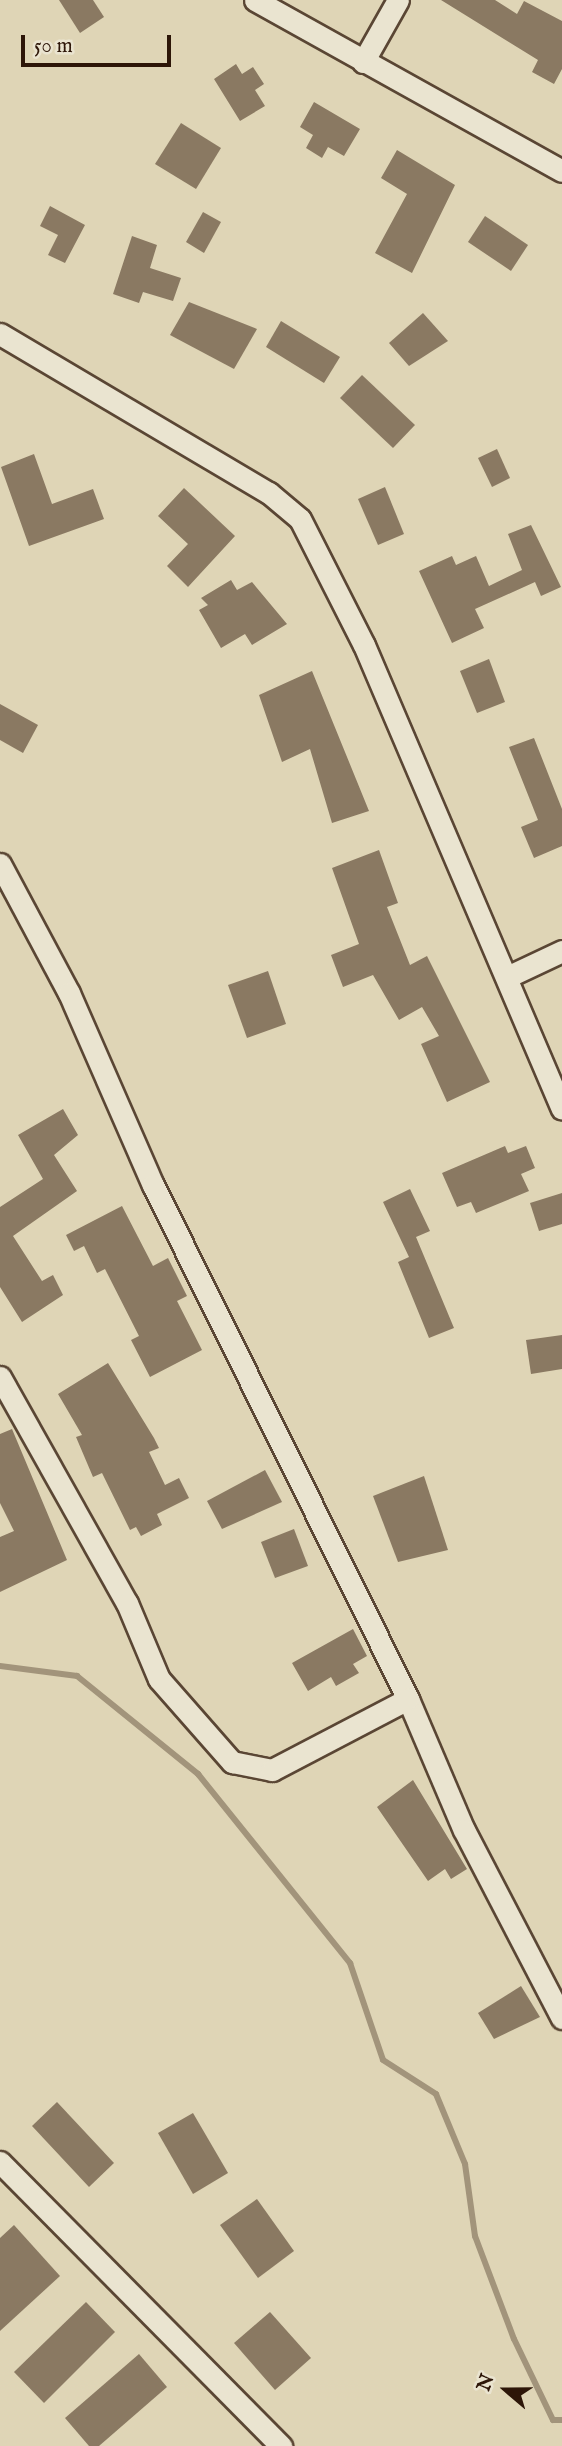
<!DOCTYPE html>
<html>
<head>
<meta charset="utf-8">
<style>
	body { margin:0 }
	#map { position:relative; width:562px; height:2446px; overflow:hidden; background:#dfd5b6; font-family:"IM FELL English",serif }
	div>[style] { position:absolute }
	.stream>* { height:6px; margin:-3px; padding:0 3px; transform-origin:3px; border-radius:3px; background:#a2947b }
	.building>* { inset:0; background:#8a7962 }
	.roads { filter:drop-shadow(2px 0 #5a4634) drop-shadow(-2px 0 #5a4634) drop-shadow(0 2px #5a4634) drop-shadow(0 -2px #5a4634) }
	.street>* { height:21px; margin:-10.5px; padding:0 10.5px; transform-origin:10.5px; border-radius:10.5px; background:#eae4d0 }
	span { translate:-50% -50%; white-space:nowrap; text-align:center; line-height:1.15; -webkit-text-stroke:6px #eae4d0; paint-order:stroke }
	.north { position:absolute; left:471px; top:2355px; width:70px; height:70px; -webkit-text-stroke:5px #eae4d0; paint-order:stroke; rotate:290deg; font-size:19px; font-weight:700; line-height:28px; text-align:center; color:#2d1608 }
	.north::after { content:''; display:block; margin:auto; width:24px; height:32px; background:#2d1608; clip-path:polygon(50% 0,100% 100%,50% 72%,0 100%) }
	.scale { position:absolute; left:21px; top:35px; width:150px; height:32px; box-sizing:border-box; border:4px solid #2d1608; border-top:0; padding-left:9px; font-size:21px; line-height:24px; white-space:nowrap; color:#2d1608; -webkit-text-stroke:5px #eae4d0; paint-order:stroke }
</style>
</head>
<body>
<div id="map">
	<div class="stream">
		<i style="left:0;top:1666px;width:78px;rotate:7.4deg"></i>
		<i style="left:77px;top:1676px;width:156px;rotate:39deg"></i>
		<i style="left:198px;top:1774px;width:243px;rotate:51.2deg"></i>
		<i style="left:350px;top:1963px;width:102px;rotate:71.2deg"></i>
		<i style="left:383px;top:2060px;width:63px;rotate:32.7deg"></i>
		<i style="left:436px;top:2094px;width:76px;rotate:67.5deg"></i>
		<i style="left:465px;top:2164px;width:73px;rotate:82.1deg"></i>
		<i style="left:475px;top:2236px;width:110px;rotate:69.3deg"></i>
		<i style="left:514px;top:2339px;width:90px;rotate:64.3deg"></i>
		<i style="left:553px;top:2420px;width:9px"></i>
	</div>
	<div class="building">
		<i style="clip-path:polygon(59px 0,93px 0,104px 17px,80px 33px)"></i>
		<i style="clip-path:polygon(441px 0,495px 0,517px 14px,524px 1px,562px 21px,562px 69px,554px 84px,532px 72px,538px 60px)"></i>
		<i style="clip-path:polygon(236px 64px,242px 74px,253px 67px,264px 84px,255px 90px,265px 106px,240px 121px,214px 79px)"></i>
		<i style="clip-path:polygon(314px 102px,360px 129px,344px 156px,328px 147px,322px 158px,306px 148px,313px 135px,300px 127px)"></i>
		<i style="clip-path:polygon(181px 123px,221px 148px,196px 189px,155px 164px)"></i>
		<i style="clip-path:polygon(397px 150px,455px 185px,412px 273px,375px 253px,407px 194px,381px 178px)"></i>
		<i style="clip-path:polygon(50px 206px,85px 225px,65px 263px,48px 255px,58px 235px,40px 226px)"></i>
		<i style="clip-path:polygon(203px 212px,221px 222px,204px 253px,186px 242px)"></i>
		<i style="clip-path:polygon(485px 216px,528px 245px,511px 271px,468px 242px)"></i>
		<i style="clip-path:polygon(132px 236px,157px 245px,150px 268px,181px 278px,173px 301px,143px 292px,139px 303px,113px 294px)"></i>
		<i style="clip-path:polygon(189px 302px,257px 329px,234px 369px,170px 335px)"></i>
		<i style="clip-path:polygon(423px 313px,448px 341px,409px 366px,389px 343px)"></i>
		<i style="clip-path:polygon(281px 321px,340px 357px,324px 383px,266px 347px)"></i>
		<i style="clip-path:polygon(362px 375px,415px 425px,393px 448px,340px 398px)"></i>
		<i style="clip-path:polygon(497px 449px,510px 478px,492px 487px,478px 458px)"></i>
		<i style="clip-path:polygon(34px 454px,52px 504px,93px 489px,104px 519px,29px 546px,1px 467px)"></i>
		<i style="clip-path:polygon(385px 487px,404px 534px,378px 545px,358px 499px)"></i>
		<i style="clip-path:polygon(184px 488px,235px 536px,188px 587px,167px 566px,188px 544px,158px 516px)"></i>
		<i style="clip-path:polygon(531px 525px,561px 587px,541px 596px,535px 582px,475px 609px,484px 628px,452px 643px,419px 571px,452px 556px,456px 565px,476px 556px,489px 586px,522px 570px,508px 534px)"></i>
		<i style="clip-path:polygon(231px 580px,237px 590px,252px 582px,287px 624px,252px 645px,245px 634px,221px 648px,199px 610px,208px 605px,201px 598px)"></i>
		<i style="clip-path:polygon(489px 659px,505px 702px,477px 713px,460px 671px)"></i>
		<i style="clip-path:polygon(312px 671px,369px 811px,332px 823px,310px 749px,282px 762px,259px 695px)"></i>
		<i style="clip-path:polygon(0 704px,38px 725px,23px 753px,0 740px)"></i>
		<i style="clip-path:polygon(534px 738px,562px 809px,562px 846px,534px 858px,521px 827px,538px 820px,509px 747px)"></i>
		<i style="clip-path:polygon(379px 850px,398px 903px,387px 907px,410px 965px,427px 956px,490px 1082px,447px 1102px,421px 1044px,439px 1036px,422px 1007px,399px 1020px,373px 975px,343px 987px,331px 955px,359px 944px,332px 868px)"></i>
		<i style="clip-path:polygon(268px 971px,286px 1024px,247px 1038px,228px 985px)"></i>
		<i style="clip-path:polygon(63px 1109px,78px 1135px,54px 1155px,77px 1191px,13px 1236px,42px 1281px,53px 1275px,63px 1295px,22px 1322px,0 1287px,0 1207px,43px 1179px,18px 1135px)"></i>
		<i style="clip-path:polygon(505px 1146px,508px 1153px,526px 1146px,535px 1168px,521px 1174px,529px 1191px,476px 1213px,471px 1202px,457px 1207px,442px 1173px)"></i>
		<i style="clip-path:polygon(410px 1189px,430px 1231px,416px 1237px,454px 1328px,429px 1338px,398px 1262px,409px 1257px,383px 1202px)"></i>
		<i style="clip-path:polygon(562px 1193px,562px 1224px,539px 1231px,530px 1203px)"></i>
		<i style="clip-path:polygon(122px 1206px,153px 1266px,168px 1258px,187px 1296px,177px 1301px,202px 1350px,150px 1377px,131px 1340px,139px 1336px,105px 1269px,97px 1273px,84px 1246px,74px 1251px,66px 1235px)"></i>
		<i style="clip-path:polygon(562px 1335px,562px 1369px,531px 1374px,526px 1340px)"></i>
		<i style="clip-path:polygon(108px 1363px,154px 1438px,159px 1448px,149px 1452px,165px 1485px,179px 1478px,189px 1498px,157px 1514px,162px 1525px,141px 1536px,136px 1527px,130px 1530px,102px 1473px,93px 1477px,76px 1437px,82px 1435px,58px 1394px)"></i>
		<i style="clip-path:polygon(12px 1429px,67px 1560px,0 1592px,0 1537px,14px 1531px,0 1503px,0 1434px)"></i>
		<i style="clip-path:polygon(265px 1470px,282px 1502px,222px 1529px,207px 1501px)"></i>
		<i style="clip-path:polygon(424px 1476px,448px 1550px,398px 1562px,373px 1496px)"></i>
		<i style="clip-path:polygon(294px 1529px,308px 1566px,275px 1578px,261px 1542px)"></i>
		<i style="clip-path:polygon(353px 1629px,367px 1656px,353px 1664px,359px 1673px,336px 1686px,331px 1677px,308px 1691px,292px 1663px)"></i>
		<i style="clip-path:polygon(413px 1780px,467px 1869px,451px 1879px,445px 1869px,428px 1881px,377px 1807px)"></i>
		<i style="clip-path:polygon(521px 1986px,540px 2017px,494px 2039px,478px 2013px)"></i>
		<i style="clip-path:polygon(57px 2102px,114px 2163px,89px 2187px,32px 2126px)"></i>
		<i style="clip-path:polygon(193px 2113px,228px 2173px,193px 2194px,158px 2133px)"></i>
		<i style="clip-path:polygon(257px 2199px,294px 2251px,258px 2278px,220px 2225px)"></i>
		<i style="clip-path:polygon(14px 2225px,60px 2276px,0 2331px,0 2238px)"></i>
		<i style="clip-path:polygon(86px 2302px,115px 2332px,44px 2403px,14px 2372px)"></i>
		<i style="clip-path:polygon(270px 2312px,311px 2358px,275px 2390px,234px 2343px)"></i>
		<i style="clip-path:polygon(139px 2354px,167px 2387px,99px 2446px,89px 2446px,65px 2418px)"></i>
	</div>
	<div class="roads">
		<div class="street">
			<i style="left:255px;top:0;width:351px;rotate:29.1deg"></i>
			<i style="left:363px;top:62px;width:71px;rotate:-60.6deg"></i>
			<i style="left:0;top:334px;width:312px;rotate:30.6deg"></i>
			<i style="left:269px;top:493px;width:40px;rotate:40deg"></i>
			<i style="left:300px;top:519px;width:141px;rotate:63.1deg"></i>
			<i style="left:364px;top:645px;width:504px;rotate:66.89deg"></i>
			<i style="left:0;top:864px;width:146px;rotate:61.9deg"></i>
			<i style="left:69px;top:993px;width:210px;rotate:66.4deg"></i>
			<i style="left:153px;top:1185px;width:574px;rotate:63.61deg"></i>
			<i style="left:408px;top:1699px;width:142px;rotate:66.9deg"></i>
			<i style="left:464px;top:1830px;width:212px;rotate:62.5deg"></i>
			<i style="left:507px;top:977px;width:61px;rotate:-25.3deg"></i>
			<i style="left:0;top:1377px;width:259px;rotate:60.7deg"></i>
			<i style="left:127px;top:1603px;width:82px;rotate:67.2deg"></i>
			<i style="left:159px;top:1679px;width:111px;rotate:48.7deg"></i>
			<i style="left:232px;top:1762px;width:41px;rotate:11.3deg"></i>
			<i style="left:272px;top:1770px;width:153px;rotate:-27.6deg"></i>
			<i style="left:0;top:2162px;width:400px;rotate:45.3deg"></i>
		</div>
	</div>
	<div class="north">N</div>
	<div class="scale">50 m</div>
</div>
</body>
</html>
